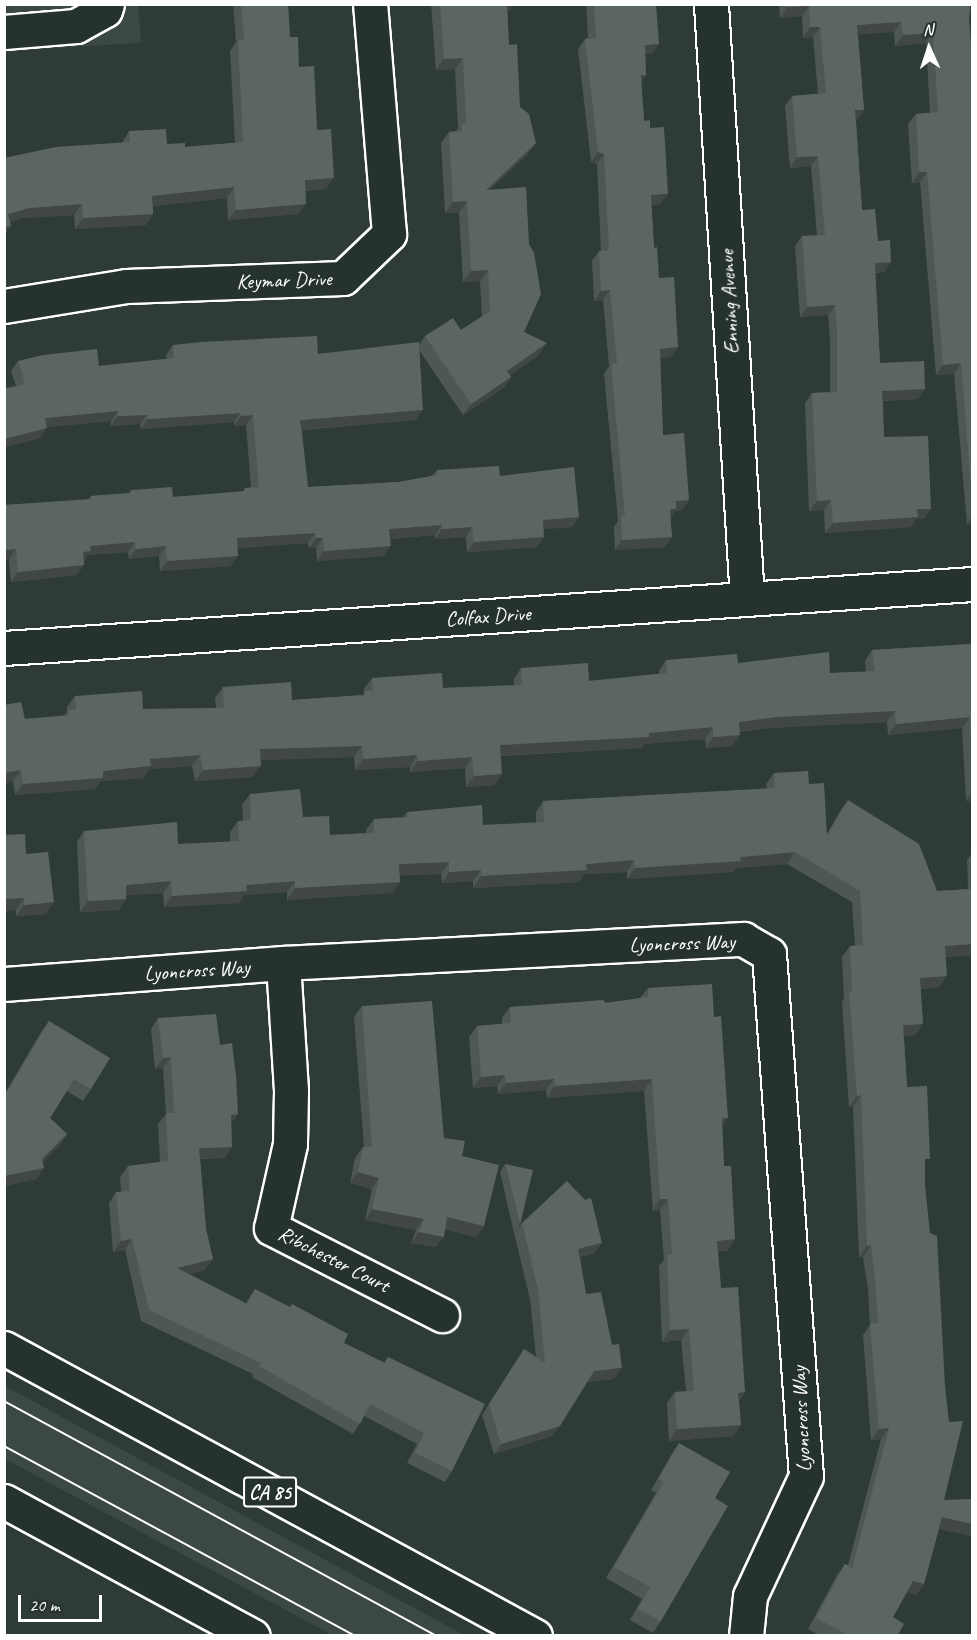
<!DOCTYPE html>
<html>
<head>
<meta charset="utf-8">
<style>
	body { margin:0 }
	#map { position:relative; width:977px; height:1640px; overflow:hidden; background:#2f3b35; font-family:Caveat,sans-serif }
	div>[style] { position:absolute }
	.built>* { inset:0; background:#3c4842 }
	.roads { filter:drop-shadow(2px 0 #fff) drop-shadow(-2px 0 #fff) drop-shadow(0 2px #fff) drop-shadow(0 -2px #fff) }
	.minor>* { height:33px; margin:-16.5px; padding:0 16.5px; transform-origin:16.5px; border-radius:16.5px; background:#26332d }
	.highway>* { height:33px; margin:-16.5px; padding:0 16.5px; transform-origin:16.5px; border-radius:16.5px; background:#26332d }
	.tram>* { height:1.5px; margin:-0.75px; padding:0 0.75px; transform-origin:0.75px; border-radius:0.75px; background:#fff }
	.wall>* { inset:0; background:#4e5853 }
	.shaded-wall>* { inset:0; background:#404744 }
	.building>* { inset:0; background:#5b6661 }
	span { translate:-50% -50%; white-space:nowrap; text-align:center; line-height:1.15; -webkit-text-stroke:5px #26332d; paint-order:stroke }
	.shield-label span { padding:2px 4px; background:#26332d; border:2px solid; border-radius:4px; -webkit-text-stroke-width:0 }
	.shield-label { font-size:20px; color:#fff; font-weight:700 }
	.street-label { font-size:21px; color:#fff }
	.frame { position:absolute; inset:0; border:6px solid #fff; pointer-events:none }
	.north { position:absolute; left:899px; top:18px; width:60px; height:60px; -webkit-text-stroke:4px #26332d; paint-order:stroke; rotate:357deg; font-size:16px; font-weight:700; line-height:24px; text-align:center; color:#fff }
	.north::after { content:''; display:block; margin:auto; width:21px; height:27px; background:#fff; clip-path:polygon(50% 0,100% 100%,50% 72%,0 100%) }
	.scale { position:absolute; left:18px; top:1595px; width:84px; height:27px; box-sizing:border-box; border:3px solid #fff; border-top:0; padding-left:8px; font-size:18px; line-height:21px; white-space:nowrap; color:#fff; -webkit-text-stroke:4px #26332d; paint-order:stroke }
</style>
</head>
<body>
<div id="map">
	<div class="built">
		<i style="clip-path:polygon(5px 5px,138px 5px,141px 43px,5px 51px)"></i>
		<i style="clip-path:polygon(5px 1386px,464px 1635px,332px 1635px,5px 1459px)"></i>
	</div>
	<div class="roads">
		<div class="minor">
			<i style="left:711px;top:4px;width:596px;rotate:86.54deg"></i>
			<i style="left:4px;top:32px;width:72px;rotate:-4.8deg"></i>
			<i style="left:76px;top:26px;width:33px;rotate:-29deg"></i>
			<i style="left:105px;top:10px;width:6px;rotate:-72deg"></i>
			<i style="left:4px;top:306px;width:124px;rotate:-9.3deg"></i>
			<i style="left:126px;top:286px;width:217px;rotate:-2.1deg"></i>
			<i style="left:343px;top:278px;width:64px;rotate:-43.7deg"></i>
			<i style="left:389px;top:234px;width:231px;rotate:-94.7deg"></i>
			<i style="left:4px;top:648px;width:970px;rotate:-3.78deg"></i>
			<i style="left:283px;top:963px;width:128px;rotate:86.4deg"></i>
			<i style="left:291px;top:1091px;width:53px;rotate:91.1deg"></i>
			<i style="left:290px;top:1144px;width:86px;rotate:102.7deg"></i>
			<i style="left:271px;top:1228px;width:192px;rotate:27deg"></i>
			<i style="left:4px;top:984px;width:280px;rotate:-4.3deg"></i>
			<i style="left:283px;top:963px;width:461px;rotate:-3deg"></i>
			<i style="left:743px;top:939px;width:30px;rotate:30deg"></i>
			<i style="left:769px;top:954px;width:523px;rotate:85.95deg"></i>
			<i style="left:806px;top:1476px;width:132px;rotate:115deg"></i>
			<i style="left:750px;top:1596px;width:40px;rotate:95.7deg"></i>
		</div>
		<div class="highway">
			<i style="left:4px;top:1348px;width:604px;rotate:28.47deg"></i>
			<i style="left:4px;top:1501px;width:283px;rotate:28.5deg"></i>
		</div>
	</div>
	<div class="tram">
		<i style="left:4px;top:1401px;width:493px;rotate:28.5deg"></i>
		<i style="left:4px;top:1446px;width:400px;rotate:28.4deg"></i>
	</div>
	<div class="wall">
		<i style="clip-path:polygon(233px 4px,288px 4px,290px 37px,317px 130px,326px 189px,305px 191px,306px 204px,298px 214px,228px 220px,227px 198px,153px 206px,153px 214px,146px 225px,75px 229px,74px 215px,22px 218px,10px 222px,11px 226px,4px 235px,4px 158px,122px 143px,129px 131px,167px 144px,185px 147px,235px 143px,230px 51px,236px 42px)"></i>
		<i style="clip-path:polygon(431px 4px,513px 4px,509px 11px,507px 11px,509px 45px,520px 107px,536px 143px,528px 154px,490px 189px,524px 332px,539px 355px,510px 375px,511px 377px,503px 388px,463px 415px,419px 350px,416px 420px,302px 430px,308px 487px,399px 482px,432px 476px,437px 470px,500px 476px,579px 517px,572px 527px,543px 529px,537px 547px,467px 552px,466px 537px,435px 539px,435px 535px,390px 539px,384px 556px,317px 561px,316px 548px,309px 548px,308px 543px,237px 548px,231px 566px,160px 571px,159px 556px,129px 559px,128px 552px,88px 555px,84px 561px,77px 575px,11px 582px,4px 505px,88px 500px,91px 496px,129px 493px,131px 490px,173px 497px,242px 492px,245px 488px,251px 487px,246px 425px,234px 426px,234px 422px,141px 429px,140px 424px,111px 426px,111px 421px,47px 427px,40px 438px,4px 447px,4px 389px,16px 386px,11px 371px,18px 361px,99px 366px,167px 359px,166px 355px,173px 345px,318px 354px,419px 345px,425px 336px,461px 330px,482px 317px,480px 281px,463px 282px,459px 213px,445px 213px,441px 143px,449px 132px,456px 131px,458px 128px,455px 69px,436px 70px)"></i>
		<i style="clip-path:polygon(586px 4px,656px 4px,652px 54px,645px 54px,646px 75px,641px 82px,644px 121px,650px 128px,661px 204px,651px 205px,654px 248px,659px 278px,671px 357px,660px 358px,663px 435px,689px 500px,682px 510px,675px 511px,670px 517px,672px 537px,665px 547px,615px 550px,614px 527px,618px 521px,604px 374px,609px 366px,603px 300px,594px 301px,592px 261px,599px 251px,601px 251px,597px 164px,591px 162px,578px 49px,585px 39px,588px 38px)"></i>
		<i style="clip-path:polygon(779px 4px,972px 4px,970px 6px,969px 19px,972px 65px,972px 523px,967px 524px,954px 374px,936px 375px,920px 182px,912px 183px,908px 124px,916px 114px,930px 113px,926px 43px,895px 46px,894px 32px,858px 34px,864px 110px,857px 120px,856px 120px,862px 210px,878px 241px,891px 262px,884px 272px,875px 273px,880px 363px,925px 389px,918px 399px,883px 401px,884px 437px,924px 519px,916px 519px,911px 527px,825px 533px,824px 510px,809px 511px,805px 403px,812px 393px,830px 392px,830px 340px,828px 315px,800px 317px,795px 246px,802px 236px,817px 235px,811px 166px,790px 168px,785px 106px,792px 96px,818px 94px,813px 37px,803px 38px,802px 16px,780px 18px)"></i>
		<i style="clip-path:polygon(972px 644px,972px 801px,966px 801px,962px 728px,888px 735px,887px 722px,768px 728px,740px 732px,740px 735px,732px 746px,706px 748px,705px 739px,644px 744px,641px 748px,501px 756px,495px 785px,466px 787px,465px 768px,410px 772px,410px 767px,355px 770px,354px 757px,261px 760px,253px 777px,195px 781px,192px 766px,149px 769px,143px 778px,101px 781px,95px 789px,15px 795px,13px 781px,4px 783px,4px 705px,25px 719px,64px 716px,67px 711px,67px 707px,75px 696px,143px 709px,216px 708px,215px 698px,223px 687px,292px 700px,363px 695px,364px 692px,364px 689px,372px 678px,443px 688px,514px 685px,514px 679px,521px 668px,589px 681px,659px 674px,659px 671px,666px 660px,738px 663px,830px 673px,866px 672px,865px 661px,872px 650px)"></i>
		<i style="clip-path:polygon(774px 773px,809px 784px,827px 834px,840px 811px,848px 800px,937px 891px,968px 889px,967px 860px,972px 853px,972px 955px,945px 957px,947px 976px,939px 987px,920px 989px,923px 1024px,915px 1035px,904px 1036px,907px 1087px,925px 1166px,925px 1186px,944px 1500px,972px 1536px,939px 1529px,924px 1584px,916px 1595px,907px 1592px,893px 1617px,898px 1635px,819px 1635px,808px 1629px,837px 1575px,845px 1564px,848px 1565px,881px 1439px,871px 1440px,863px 1335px,870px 1325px,868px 1289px,863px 1257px,859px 1257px,853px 1107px,849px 1107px,842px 1002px,844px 998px,842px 957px,850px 946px,855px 946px,852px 902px,787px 864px,736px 868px,733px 872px,627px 879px,627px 872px,584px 874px,579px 882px,473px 888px,473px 881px,442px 883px,441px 874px,400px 875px,400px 882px,392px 893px,287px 900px,287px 892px,244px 895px,239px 903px,164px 907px,163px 893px,126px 895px,126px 899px,119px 910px,80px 912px,77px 842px,84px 831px,178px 844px,230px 842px,230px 832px,238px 821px,243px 821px,242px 805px,250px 794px,303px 817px,330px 835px,366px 833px,366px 830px,374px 819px,403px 818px,407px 812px,483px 825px,536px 823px,536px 812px,543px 801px,767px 789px,766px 784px)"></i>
		<i style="clip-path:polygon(4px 835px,26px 854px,46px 914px,16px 916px,16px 910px,4px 911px)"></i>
		<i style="clip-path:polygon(648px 988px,722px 1125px,724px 1166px,735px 1239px,727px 1251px,718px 1251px,721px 1288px,745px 1392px,739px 1401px,741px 1425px,733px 1436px,669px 1441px,667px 1403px,675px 1392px,686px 1391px,681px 1340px,662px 1342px,659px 1266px,664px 1260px,660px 1210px,653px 1211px,644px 1091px,547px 1098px,546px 1090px,498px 1094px,497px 1086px,473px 1088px,469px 1037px,477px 1026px,502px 1024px,502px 1018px,510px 1007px,606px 1003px,640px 998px)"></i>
		<i style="clip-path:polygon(362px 1006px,444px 1138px,462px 1156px,484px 1226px,476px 1237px,445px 1229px,436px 1247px,411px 1243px,416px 1230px,365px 1220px,372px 1189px,350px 1183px,355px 1158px,363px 1147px,364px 1147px,354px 1017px)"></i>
		<i style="clip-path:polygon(158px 1018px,220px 1045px,238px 1114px,231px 1123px,225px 1158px,200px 1159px,206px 1229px,213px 1259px,205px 1270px,189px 1274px,246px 1303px,255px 1289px,344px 1343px,384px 1363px,388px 1357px,452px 1471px,445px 1482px,407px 1463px,417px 1444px,364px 1416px,353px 1434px,252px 1377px,253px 1374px,141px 1321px,125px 1250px,113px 1252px,109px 1203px,116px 1192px,121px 1192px,120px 1177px,128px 1166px,160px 1162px,158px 1124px,166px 1114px,163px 1068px,155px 1069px,151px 1029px)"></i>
		<i style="clip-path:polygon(49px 1021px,91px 1089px,83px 1101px,67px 1091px,50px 1118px,67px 1134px,59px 1146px,42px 1162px,44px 1168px,36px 1179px,4px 1186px,4px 1095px,41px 1032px)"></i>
		<i style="clip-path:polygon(505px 1164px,520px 1225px,514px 1233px,500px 1172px)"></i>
		<i style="clip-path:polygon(522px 1223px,595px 1253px,580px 1257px,586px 1294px,614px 1379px,587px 1382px,552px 1436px,494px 1454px,482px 1415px,524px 1349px,536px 1357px,530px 1299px,514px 1233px)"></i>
		<i style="clip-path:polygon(679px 1443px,715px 1498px,661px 1621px,653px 1633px,630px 1620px,642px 1599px,606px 1578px,656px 1493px,651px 1490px,671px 1455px)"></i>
	</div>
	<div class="shaded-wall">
		<i style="clip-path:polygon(504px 4px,513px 4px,509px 11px,499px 12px)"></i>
		<i style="clip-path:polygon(809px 6px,802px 16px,780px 18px,787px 7px)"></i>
		<i style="clip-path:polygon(901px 22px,894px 32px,850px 35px,857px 25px)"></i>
		<i style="clip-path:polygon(810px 27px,820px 27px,813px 37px,803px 38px)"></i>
		<i style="clip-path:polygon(933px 33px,926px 43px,895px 46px,903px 35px)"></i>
		<i style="clip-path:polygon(659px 44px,652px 54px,637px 55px,645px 45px)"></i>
		<i style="clip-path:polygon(463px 58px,455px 69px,436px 70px,444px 59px)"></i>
		<i style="clip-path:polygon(641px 75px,646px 75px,639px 85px)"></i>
		<i style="clip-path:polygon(855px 110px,864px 110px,857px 120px,848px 121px)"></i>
		<i style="clip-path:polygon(536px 143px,528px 154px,478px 201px,486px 190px)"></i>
		<i style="clip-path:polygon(598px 152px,604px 154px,597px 164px,591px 162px)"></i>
		<i style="clip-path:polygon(818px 156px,811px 166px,790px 168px,797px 157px)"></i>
		<i style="clip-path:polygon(919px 172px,927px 172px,920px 182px,912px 183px)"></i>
		<i style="clip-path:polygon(334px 178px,326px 189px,297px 191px,305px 180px)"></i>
		<i style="clip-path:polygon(234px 187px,227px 198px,144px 207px,152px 196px)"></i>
		<i style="clip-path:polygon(668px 194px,661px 204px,644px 205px,651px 195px)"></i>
		<i style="clip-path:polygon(467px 201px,459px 213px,445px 213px,453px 202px)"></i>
		<i style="clip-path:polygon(82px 204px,74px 215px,22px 218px,4px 223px,8px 214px,29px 208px)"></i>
		<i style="clip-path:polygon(306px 204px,298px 214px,228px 220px,236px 210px)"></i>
		<i style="clip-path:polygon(153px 214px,146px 225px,75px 229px,83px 218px)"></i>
		<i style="clip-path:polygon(11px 226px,4px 235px,4px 227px)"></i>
		<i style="clip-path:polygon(891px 262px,884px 272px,867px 273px,875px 263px)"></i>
		<i style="clip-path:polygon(488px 270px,480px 281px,463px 282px,471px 271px)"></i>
		<i style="clip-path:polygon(610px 290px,603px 300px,594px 301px,601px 291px)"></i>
		<i style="clip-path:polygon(835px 305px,828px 315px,800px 317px,807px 307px)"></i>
		<i style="clip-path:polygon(547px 343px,539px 355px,499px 382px,507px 371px)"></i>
		<i style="clip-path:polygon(678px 347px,671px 357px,653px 359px,660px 349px)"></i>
		<i style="clip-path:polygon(961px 363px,954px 374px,936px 375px,943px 365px)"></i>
		<i style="clip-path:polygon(511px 377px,503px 388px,463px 415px,471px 404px)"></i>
		<i style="clip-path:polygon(925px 389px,918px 399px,875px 401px,882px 391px)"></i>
		<i style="clip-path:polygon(423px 410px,416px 420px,294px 430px,300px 420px)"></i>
		<i style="clip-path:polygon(118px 411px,111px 421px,38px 428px,45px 418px)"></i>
		<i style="clip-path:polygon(240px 413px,234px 422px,141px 429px,148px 419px)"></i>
		<i style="clip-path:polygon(147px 415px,140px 424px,111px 426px,118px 416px)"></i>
		<i style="clip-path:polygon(253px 415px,246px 425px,234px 426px,241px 416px)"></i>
		<i style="clip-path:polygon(47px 428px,40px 438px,4px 447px,4px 439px)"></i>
		<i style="clip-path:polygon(689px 500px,682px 510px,675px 511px,669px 519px,663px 519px,676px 501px)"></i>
		<i style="clip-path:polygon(831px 500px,824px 510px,809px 511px,817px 501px)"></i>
		<i style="clip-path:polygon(917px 509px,931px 509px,924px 519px,916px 519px,911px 527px,825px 533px,833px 523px)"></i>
		<i style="clip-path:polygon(972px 515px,972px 523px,967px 524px)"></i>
		<i style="clip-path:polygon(579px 517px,572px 527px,536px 530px,543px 520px)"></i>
		<i style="clip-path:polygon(442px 525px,435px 535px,382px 539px,389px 529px)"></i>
		<i style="clip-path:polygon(472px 527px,466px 537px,435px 539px,442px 529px)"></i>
		<i style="clip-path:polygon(315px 533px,308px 543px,230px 548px,237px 538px)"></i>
		<i style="clip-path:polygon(544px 537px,537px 547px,467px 552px,474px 542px)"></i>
		<i style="clip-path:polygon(672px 537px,665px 547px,615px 550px,622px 540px)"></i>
		<i style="clip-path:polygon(316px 538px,323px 538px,316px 548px,309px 548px)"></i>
		<i style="clip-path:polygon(135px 542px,128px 552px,88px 555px,84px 560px,76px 561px,83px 552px,90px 546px)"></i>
		<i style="clip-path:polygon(166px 546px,159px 556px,129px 559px,136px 549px)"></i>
		<i style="clip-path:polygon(391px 546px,384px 556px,317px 561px,324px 551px)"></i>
		<i style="clip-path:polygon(16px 549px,9px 559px,4px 559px,4px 550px)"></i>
		<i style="clip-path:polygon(238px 556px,231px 566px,160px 571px,167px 561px)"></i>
		<i style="clip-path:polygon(84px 565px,77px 575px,11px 582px,18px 572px)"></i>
		<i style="clip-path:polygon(895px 711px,887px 722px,768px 728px,731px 733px,739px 722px,776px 717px)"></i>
		<i style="clip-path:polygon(970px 717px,962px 728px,888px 735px,896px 724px)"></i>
		<i style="clip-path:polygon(713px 727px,705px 739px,644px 744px,641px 748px,492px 756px,500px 745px)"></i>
		<i style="clip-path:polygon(740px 735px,732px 746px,706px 748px,713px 737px)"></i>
		<i style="clip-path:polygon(362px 746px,354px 757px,252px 760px,260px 749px)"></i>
		<i style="clip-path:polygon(200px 755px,192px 766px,149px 769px,143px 778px,101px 781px,95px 789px,15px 795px,23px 784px,103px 771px,150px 759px)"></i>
		<i style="clip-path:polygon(417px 755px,410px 767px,355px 770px,363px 759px)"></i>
		<i style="clip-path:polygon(472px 757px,465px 768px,410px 772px,418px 761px)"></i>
		<i style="clip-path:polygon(261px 766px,253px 777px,195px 781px,203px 770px)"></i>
		<i style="clip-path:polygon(21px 770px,13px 781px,4px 783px,4px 773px)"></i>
		<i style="clip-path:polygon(502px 774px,495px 785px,466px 787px,474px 776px)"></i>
		<i style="clip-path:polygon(972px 792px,972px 801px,966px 801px)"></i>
		<i style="clip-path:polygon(795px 852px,787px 864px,736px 868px,733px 872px,627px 879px,635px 868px)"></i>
		<i style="clip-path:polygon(634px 860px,627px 872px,584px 874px,579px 882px,473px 888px,481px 876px,586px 864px)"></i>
		<i style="clip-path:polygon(449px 862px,441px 874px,392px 876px,399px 864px)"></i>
		<i style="clip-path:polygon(481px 870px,473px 881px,442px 883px,449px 872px)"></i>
		<i style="clip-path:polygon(171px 881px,163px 893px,118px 896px,126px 885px)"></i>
		<i style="clip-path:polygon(295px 881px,287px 892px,244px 895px,239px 903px,164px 907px,172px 896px,246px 885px)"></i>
		<i style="clip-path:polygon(400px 882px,392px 893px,287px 900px,295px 888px)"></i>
		<i style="clip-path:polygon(24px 898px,16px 910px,4px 911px,4px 899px)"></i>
		<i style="clip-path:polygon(126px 899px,119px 910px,80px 912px,88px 901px)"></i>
		<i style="clip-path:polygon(54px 902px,46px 914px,16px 916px,24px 905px)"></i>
		<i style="clip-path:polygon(972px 944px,972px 955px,937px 957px,945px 946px)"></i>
		<i style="clip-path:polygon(947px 976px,939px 987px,912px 989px,920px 978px)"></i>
		<i style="clip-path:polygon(923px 1024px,915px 1035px,895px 1037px,903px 1025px)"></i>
		<i style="clip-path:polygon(171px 1057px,163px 1068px,155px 1069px,163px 1058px)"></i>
		<i style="clip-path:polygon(505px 1075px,497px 1086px,473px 1088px,481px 1077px)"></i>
		<i style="clip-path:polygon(554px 1079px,546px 1090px,498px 1094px,506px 1083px)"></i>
		<i style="clip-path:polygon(652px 1079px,644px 1091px,547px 1098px,555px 1086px)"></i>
		<i style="clip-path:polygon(861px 1095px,853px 1107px,849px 1107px,857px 1096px)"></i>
		<i style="clip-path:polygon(238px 1114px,230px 1125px,231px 1115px)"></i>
		<i style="clip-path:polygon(722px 1118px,728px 1118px,720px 1129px)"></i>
		<i style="clip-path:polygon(67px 1134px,59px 1146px,35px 1170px,44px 1168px,36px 1179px,4px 1186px,4px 1176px,42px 1159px)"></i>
		<i style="clip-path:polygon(232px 1147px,225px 1158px,192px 1159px,199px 1148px)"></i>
		<i style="clip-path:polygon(358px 1172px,379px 1178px,372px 1189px,350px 1183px)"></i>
		<i style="clip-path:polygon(660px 1199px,668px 1199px,660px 1210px,653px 1211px)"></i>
		<i style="clip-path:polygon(372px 1209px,424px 1219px,416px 1230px,365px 1220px)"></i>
		<i style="clip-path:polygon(447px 1217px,484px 1226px,476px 1237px,440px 1227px)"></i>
		<i style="clip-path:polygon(419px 1232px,444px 1237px,436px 1247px,411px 1243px)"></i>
		<i style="clip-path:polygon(132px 1239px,125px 1250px,113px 1252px,121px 1241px)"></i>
		<i style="clip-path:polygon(735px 1239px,727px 1251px,710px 1252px,717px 1241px)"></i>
		<i style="clip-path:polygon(602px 1243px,595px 1253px,571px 1259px,578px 1249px)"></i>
		<i style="clip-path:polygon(871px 1245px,863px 1257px,859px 1257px,867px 1246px)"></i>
		<i style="clip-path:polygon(213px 1259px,205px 1270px,170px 1279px,177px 1268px)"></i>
		<i style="clip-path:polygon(689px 1329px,681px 1340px,662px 1342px,670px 1330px)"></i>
		<i style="clip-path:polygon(622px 1368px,614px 1379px,586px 1382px,594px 1371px)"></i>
		<i style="clip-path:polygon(745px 1392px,737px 1404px,738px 1393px)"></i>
		<i style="clip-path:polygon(741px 1425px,733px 1436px,669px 1441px,677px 1429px)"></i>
		<i style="clip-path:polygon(560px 1426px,552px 1436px,494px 1454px,501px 1444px)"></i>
		<i style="clip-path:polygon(889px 1428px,881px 1439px,871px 1440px,879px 1429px)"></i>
		<i style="clip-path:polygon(942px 1517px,972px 1524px,972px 1536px,934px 1528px)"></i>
		<i style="clip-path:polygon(913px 1581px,924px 1584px,916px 1595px,905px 1592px)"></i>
	</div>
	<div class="building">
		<i style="clip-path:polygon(241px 4px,288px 4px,290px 37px,298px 37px,299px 67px,314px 66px,317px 130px,331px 129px,334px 178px,305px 180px,306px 204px,236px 210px,234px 187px,152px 196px,153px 214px,83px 218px,82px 204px,29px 208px,8px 214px,11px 226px,4px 227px,4px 158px,56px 147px,130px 142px,129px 131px,166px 129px,167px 144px,185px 143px,185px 147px,243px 142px,238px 40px,244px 39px)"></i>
		<i style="clip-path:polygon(440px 4px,507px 4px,509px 45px,517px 44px,520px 107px,529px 114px,536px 143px,486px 190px,526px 187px,529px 244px,534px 253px,541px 294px,524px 332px,547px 343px,507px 371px,511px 377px,471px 404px,425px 336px,453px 318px,461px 330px,490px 311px,488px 270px,471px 271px,467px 201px,453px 202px,449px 132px,462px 131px,461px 124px,466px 123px,463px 58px,444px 59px)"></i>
		<i style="clip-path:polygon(594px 4px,656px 4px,659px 44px,645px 45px,646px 75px,641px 75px,644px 121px,650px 120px,650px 128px,664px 127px,668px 194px,651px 195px,654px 248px,657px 247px,659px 278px,674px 277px,678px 347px,660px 349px,663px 435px,684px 433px,689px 500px,676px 501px,676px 509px,670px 509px,672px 537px,622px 540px,621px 517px,625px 516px,611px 364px,617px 363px,610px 290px,601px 291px,599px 251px,609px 250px,604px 154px,598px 152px,585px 39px,596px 38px)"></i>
		<i style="clip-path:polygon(787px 4px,970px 4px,969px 19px,972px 65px,972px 497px,961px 363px,943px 365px,927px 172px,919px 172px,916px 114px,938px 112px,933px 33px,903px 35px,901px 22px,857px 25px,864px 110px,855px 110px,862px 210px,875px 209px,878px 241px,890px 240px,891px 262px,875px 263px,880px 363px,924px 361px,925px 389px,882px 391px,884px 437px,928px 436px,931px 509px,917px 509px,918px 517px,833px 523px,831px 500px,817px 501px,812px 393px,837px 392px,837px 330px,835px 305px,807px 307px,802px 236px,825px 235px,818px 156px,797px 157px,792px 96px,826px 93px,820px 27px,810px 27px,809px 6px,787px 7px)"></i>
		<i style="clip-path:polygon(317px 336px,318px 354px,419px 342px,423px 410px,300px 420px,308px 487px,399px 482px,437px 475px,437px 470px,499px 466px,500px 476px,574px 467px,579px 517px,543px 520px,544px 537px,474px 542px,472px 527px,442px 529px,442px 525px,389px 529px,391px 546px,324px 551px,323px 538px,316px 538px,315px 533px,237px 538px,238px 556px,167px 561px,166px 546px,136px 549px,135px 542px,90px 546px,91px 551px,83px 552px,84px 565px,18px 572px,16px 549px,4px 550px,4px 505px,91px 499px,91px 496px,131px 493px,131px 490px,172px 487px,173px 497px,245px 491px,245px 488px,259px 487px,253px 415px,241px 416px,240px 413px,148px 419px,147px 415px,118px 416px,118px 411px,45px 418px,47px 428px,4px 439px,4px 389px,25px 384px,18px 361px,43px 355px,97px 349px,99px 366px,174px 358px,173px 345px,201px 342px)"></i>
		<i style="clip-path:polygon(972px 644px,972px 766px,970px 717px,896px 724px,895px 711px,776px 717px,739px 722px,740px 735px,713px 737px,713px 727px,649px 733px,649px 737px,500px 745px,502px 774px,474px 776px,472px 757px,418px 761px,417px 755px,363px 759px,362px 746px,260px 749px,261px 766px,203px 770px,200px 755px,150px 759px,151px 766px,103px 771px,103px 778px,23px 784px,21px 770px,4px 773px,4px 705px,21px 702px,25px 719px,69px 715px,68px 710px,76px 709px,75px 696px,142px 691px,143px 709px,224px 708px,223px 687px,291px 682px,292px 700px,365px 695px,365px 691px,373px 691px,372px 678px,442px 673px,443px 688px,522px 685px,521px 668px,588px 663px,589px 681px,667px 673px,666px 660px,737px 654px,738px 663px,829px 652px,830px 673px,875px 671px,872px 650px)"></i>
		<i style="clip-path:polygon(808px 771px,809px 784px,824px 783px,827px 836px,848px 800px,919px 844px,937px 891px,972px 889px,972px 944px,945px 946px,947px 976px,920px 978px,923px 1024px,903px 1025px,907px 1087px,927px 1086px,930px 1159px,925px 1159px,925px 1186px,930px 1233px,937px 1236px,945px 1386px,949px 1422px,963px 1421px,944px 1500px,972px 1499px,972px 1524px,942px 1517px,924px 1584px,913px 1581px,893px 1617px,904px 1624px,898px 1635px,848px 1635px,816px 1618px,845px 1564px,852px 1568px,889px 1428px,879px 1429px,870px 1324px,878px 1323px,875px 1277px,871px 1245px,867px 1246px,861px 1095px,857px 1096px,849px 991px,852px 991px,850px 946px,863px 945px,860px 891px,795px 852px,740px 857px,741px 861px,635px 868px,634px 860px,586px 864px,587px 870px,481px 876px,481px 870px,449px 872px,449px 862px,399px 864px,400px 882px,295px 888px,295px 881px,246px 885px,247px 891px,172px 896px,171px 881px,126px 885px,126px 899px,88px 901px,84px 831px,177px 822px,178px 844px,239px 841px,238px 821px,251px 820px,250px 794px,300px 789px,303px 817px,329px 816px,330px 835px,374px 833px,374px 819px,408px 817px,407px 812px,482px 805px,483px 825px,544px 822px,543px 801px,775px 788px,774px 773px)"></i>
		<i style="clip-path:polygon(25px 834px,26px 854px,48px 852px,54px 902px,24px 905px,24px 898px,4px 899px,4px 835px)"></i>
		<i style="clip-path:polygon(712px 984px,714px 1017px,721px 1016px,728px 1118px,722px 1118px,724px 1166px,731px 1166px,735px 1239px,717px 1241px,721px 1288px,738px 1287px,745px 1392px,738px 1393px,741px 1425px,677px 1429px,675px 1392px,694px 1391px,689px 1329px,670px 1330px,667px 1255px,672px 1254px,668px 1199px,660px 1199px,652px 1079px,555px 1086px,554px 1079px,506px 1083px,505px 1075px,481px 1077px,477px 1026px,511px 1023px,510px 1007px,603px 1000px,606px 1003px,648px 997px,648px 988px)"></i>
		<i style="clip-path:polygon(432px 1001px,444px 1138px,465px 1141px,462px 1156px,499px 1165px,484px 1226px,447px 1217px,444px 1237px,419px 1232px,424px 1219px,372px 1209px,379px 1178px,358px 1172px,363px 1147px,372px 1147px,362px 1006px)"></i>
		<i style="clip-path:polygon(216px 1014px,220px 1045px,232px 1043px,236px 1076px,238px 1114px,231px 1115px,232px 1147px,199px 1148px,206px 1229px,213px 1259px,177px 1268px,247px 1304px,255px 1289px,290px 1307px,292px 1304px,348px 1334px,344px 1343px,385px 1363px,388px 1357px,485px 1404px,452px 1471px,415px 1453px,424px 1433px,370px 1404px,360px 1424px,259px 1366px,261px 1363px,149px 1310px,132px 1239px,121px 1241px,116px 1192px,130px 1191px,128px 1166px,168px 1161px,166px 1113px,174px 1113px,171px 1057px,163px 1058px,158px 1018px)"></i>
		<i style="clip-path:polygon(49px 1021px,110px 1058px,91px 1089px,74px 1079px,50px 1118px,67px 1134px,42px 1159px,44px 1168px,4px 1176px,4px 1097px)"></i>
		<i style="clip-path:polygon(505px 1164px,533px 1170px,520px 1225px)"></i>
		<i style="clip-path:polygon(567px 1181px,585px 1200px,591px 1198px,602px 1243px,578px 1249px,586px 1294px,601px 1292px,612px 1345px,619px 1344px,622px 1368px,594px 1371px,560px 1426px,501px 1444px,489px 1404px,524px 1349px,545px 1363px,538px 1289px,522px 1223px)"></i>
		<i style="clip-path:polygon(679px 1443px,730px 1472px,715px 1498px,728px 1506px,661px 1621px,638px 1609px,650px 1587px,614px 1567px,664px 1482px,659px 1479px)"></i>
	</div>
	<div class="shield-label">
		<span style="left:270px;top:1492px">CA 85</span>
	</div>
	<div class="street-label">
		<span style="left:284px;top:280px;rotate:-2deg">Keymar Drive</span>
		<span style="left:729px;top:302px;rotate:-93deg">Enning Avenue</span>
		<span style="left:488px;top:616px;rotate:-4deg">Colfax Drive</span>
		<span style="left:682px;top:943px;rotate:-2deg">Lyoncross Way</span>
		<span style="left:197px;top:970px;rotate:-4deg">Lyoncross Way</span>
		<span style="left:334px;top:1259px;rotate:27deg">Ribchester Court</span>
		<span style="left:801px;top:1419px;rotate:-93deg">Lyoncross Way</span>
	</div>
	<div class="frame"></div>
	<div class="north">N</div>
	<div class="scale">20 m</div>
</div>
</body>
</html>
